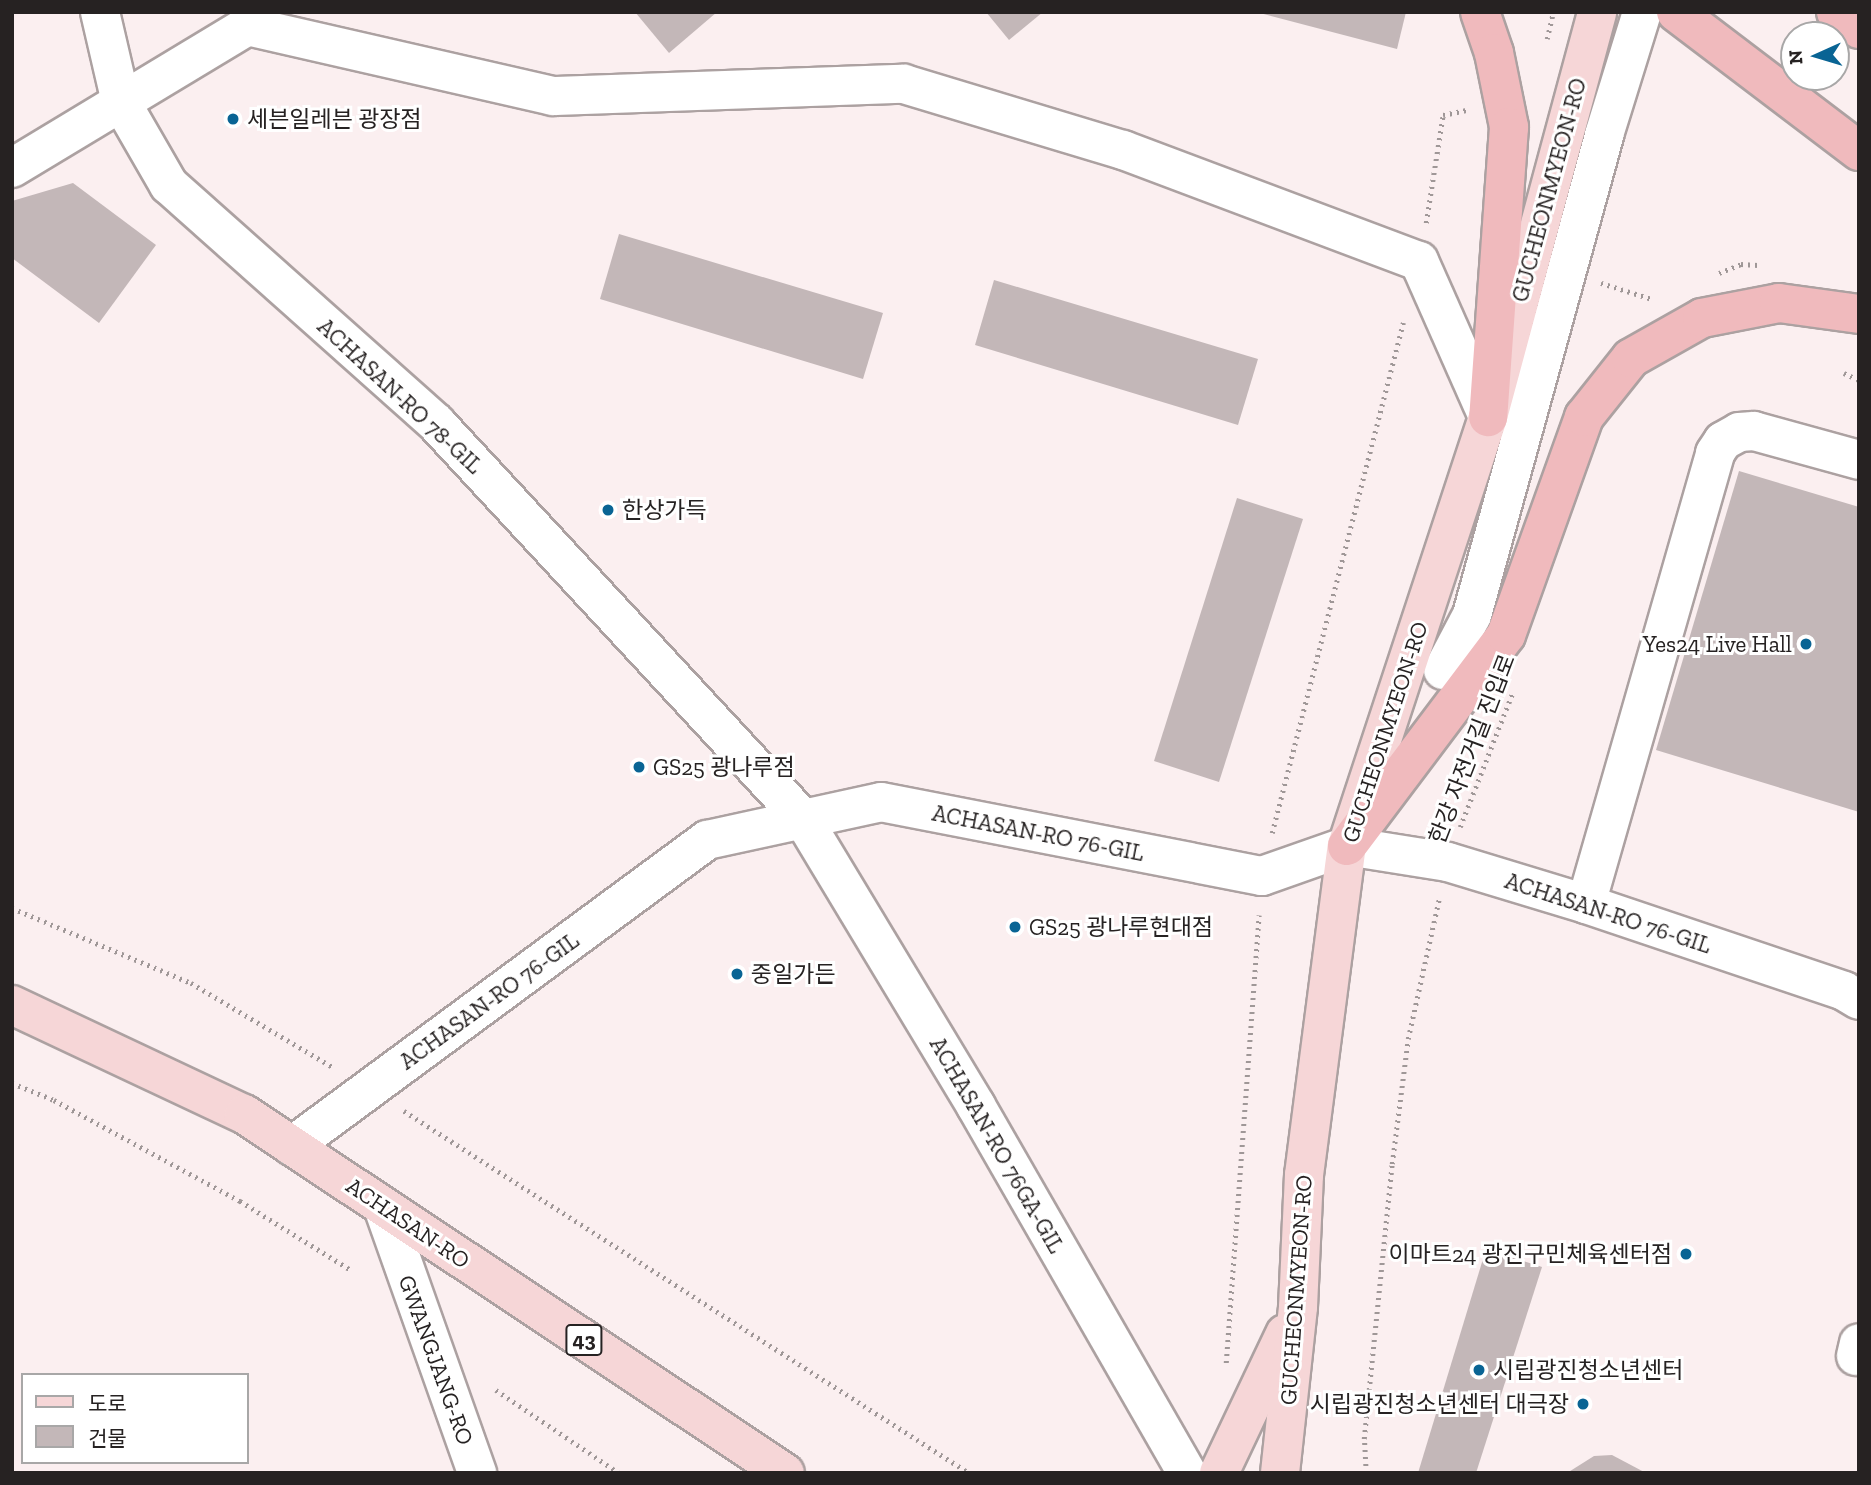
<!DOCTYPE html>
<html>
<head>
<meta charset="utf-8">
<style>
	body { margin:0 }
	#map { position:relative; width:1871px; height:1485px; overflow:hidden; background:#fbeff0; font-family:"Zilla Slab","Noto Sans KR",serif }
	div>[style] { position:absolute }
	.building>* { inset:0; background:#c3b7b8 }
	.path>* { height:4.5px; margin-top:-2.25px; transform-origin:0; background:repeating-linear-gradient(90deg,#9f9797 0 2px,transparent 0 7px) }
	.roads { filter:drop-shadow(2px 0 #aca1a1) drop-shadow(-2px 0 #aca1a1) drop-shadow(0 2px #aca1a1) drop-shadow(0 -2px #aca1a1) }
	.minor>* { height:38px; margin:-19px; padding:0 19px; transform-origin:19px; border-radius:19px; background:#fff }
	.major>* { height:38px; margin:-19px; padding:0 19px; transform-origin:19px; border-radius:19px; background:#f6d6d7 }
	.highway>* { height:38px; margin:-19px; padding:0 19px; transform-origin:19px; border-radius:19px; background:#f0babd }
	.dots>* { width:19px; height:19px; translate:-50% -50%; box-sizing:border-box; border:4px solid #fff; border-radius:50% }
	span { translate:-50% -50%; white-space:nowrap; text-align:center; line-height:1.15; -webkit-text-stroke:6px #fff; paint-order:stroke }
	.shield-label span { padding:2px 5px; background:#fff; border:2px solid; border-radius:5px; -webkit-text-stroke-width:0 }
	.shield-label { font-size:21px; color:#262222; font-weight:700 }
	.poi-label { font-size:23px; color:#262222 }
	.left { translate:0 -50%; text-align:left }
	.right { translate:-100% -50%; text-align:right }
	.street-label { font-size:23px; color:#262222 }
	.frame { position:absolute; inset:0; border:14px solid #262222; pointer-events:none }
	.legend { position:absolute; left:21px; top:1373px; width:228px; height:91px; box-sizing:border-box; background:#fff; border:2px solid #a8a7a7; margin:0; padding:9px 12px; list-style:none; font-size:21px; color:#262222 }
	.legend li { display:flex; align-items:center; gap:14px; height:35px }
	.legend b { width:35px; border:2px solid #a8a7a7 }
	.north { position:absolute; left:1780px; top:21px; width:70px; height:70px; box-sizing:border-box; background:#fff; border:2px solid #a8a7a7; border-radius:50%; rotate:266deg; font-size:19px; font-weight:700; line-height:28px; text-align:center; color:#262222 }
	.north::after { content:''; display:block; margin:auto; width:24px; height:32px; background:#096494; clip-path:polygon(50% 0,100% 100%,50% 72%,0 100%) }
</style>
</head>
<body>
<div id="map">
	<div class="building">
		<i style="clip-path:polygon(635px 12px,717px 12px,669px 53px)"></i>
		<i style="clip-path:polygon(986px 12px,1043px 12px,1009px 40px)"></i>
		<i style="clip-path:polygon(1256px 12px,1406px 12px,1397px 49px)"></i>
		<i style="clip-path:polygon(73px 183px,156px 245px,99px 323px,12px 258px,12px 201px)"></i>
		<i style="clip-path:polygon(619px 234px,883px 313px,863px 379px,600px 299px)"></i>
		<i style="clip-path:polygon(994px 280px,1258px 359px,1238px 425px,975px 345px)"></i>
		<i style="clip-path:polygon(1739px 471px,1859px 507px,1859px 812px,1656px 750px)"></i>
		<i style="clip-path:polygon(1237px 498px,1303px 519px,1219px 782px,1154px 761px)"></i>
		<i style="clip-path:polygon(1486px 1249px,1542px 1267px,1476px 1473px,1418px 1473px)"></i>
		<i style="clip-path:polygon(1612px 1455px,1646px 1473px,1567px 1473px,1594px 1456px)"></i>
	</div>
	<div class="path">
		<i style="left:1547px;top:39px;width:28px;rotate:-77deg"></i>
		<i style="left:1426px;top:223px;width:109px;rotate:-81.1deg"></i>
		<i style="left:1443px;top:115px;width:24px;rotate:-12deg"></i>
		<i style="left:1719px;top:273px;width:24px;rotate:-22deg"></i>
		<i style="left:1741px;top:264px;width:17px;rotate:3deg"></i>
		<i style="left:1601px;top:283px;width:53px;rotate:17.4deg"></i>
		<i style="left:1844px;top:373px;width:17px;rotate:25deg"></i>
		<i style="left:1460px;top:827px;width:145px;rotate:-68.6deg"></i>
		<i style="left:1272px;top:833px;width:527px;rotate:-75.59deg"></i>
		<i style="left:12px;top:908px;width:194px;rotate:22.7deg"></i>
		<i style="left:191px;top:983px;width:166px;rotate:30.7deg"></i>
		<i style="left:12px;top:1083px;width:45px;rotate:22deg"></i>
		<i style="left:54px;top:1100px;width:212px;rotate:28.5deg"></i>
		<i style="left:240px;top:1201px;width:131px;rotate:31.9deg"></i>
		<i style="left:404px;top:1111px;width:671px;rotate:32.65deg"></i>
		<i style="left:1226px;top:1363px;width:449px;rotate:-85.8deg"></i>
		<i style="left:496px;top:1390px;width:148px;rotate:34deg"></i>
		<i style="left:1366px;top:1473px;width:34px;rotate:-93deg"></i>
		<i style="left:1364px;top:1439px;width:276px;rotate:-84.2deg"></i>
		<i style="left:1392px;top:1164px;width:126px;rotate:-82.7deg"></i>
		<i style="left:1408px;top:1039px;width:143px;rotate:-77.5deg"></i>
	</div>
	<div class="roads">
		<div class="minor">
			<i style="left:100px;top:12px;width:92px;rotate:76.9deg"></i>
			<i style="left:121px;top:102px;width:96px;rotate:60deg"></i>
			<i style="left:169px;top:185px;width:358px;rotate:41.7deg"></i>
			<i style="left:436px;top:423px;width:540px;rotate:47.18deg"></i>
			<i style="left:803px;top:819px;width:335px;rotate:58.9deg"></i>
			<i style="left:976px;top:1106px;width:423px;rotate:60.1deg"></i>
			<i style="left:12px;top:168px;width:275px;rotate:-31.1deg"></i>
			<i style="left:247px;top:26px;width:314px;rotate:12.9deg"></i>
			<i style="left:553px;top:96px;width:351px;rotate:-2deg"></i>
			<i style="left:904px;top:84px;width:229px;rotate:16.8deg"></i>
			<i style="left:1123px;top:150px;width:316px;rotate:20.6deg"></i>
			<i style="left:1419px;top:261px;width:171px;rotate:66.1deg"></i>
			<i style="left:1443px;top:670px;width:62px;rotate:-62.2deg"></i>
			<i style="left:1472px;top:615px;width:498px;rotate:-74.6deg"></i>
			<i style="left:1604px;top:135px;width:129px;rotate:-72.8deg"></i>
			<i style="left:1586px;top:904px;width:469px;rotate:-74deg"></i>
			<i style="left:1715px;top:453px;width:14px;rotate:-56deg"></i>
			<i style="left:1723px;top:441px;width:18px;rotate:-29deg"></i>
			<i style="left:1739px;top:432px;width:15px;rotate:-4deg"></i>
			<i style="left:1754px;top:431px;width:109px;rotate:15.4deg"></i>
			<i style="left:292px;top:1146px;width:516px;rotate:-36.4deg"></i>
			<i style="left:707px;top:840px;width:178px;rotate:-12.3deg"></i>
			<i style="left:881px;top:802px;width:388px;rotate:11deg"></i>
			<i style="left:1262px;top:876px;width:90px;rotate:-19.4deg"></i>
			<i style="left:1347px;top:846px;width:102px;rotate:9deg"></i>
			<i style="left:1448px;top:862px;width:144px;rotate:16.9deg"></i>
			<i style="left:1586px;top:904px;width:272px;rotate:18.6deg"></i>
			<i style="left:1844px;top:991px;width:17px;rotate:31deg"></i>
			<i style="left:383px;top:1207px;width:282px;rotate:70.5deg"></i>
			<i style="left:1856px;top:1356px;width:13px;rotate:-77deg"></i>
		</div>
		<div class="major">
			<i style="left:12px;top:1005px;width:256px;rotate:25.2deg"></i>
			<i style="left:244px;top:1114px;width:649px;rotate:33.57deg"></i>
			<i style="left:1219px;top:1473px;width:154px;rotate:-64.6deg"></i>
			<i style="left:1280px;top:1473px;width:167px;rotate:-83.8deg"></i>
			<i style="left:1298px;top:1307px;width:132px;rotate:-87.4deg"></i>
			<i style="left:1304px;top:1175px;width:332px;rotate:-82.6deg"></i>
			<i style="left:1347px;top:846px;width:452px;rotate:-71.8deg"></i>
			<i style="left:1488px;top:417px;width:419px;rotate:-74.9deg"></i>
		</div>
		<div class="highway">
			<i style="left:1480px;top:12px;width:43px;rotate:71.1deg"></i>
			<i style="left:1494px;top:53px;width:76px;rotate:78.5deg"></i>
			<i style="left:1509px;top:127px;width:291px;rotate:94.1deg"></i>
			<i style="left:1676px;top:12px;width:230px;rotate:37.2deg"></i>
			<i style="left:1836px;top:12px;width:29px;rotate:36deg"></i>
			<i style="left:1347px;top:846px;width:264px;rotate:-53deg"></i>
			<i style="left:1506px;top:635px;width:232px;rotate:-70.3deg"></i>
			<i style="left:1584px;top:417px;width:75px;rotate:-51.5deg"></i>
			<i style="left:1631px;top:358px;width:81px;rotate:-29.4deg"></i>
			<i style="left:1702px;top:318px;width:78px;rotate:-11deg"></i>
			<i style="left:1779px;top:303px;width:81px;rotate:7.8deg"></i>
		</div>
	</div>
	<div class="dots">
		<i style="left:233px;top:119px;background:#096494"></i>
		<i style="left:608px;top:510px;background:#096494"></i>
		<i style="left:1806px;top:644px;background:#096494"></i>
		<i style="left:639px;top:767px;background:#096494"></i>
		<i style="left:1015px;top:927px;background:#096494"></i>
		<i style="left:737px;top:974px;background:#096494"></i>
		<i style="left:1686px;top:1254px;background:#096494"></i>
		<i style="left:1479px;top:1370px;background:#096494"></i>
		<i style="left:1583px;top:1404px;background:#096494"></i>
	</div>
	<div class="shield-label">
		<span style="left:584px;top:1340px">43</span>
	</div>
	<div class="poi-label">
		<span class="left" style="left:247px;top:119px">세븐일레븐 광장점</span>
		<span class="left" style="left:622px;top:510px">한상가득</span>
		<span class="right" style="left:1792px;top:644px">Yes24 Live Hall</span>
		<span class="left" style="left:653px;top:767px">GS25 광나루점</span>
		<span class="left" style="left:1029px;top:927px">GS25 광나루현대점</span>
		<span class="left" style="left:751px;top:974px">중일가든</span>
		<span class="right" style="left:1672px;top:1254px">이마트24 광진구민체육센터점</span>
		<span class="left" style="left:1493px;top:1370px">시립광진청소년센터</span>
		<span class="right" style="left:1569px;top:1404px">시립광진청소년센터 대극장</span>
	</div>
	<div class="street-label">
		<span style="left:1549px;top:190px;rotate:-75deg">GUCHEONMYEON-RO</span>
		<span style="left:400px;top:396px;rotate:43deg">ACHASAN-RO 78-GIL</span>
		<span style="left:1385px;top:732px;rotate:-72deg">GUCHEONMYEON-RO</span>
		<span style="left:1472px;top:749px;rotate:-69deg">한강 자전거길 진입로</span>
		<span style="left:1038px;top:833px;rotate:11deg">ACHASAN-RO 76-GIL</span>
		<span style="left:1608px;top:913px;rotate:18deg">ACHASAN-RO 76-GIL</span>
		<span style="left:489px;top:1001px;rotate:-36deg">ACHASAN-RO 76-GIL</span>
		<span style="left:997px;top:1145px;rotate:60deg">ACHASAN-RO 76GA-GIL</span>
		<span style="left:408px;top:1223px;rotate:34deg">ACHASAN-RO</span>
		<span style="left:1296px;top:1290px;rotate:-86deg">GUCHEONMYEON-RO</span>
		<span style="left:436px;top:1360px;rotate:70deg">GWANGJANG-RO</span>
	</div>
	<div class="frame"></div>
	<ul class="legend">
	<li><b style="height:9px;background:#f6d6d7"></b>도로</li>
	<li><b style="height:19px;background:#c3b7b8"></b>건물</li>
	</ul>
	<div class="north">N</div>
</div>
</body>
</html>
